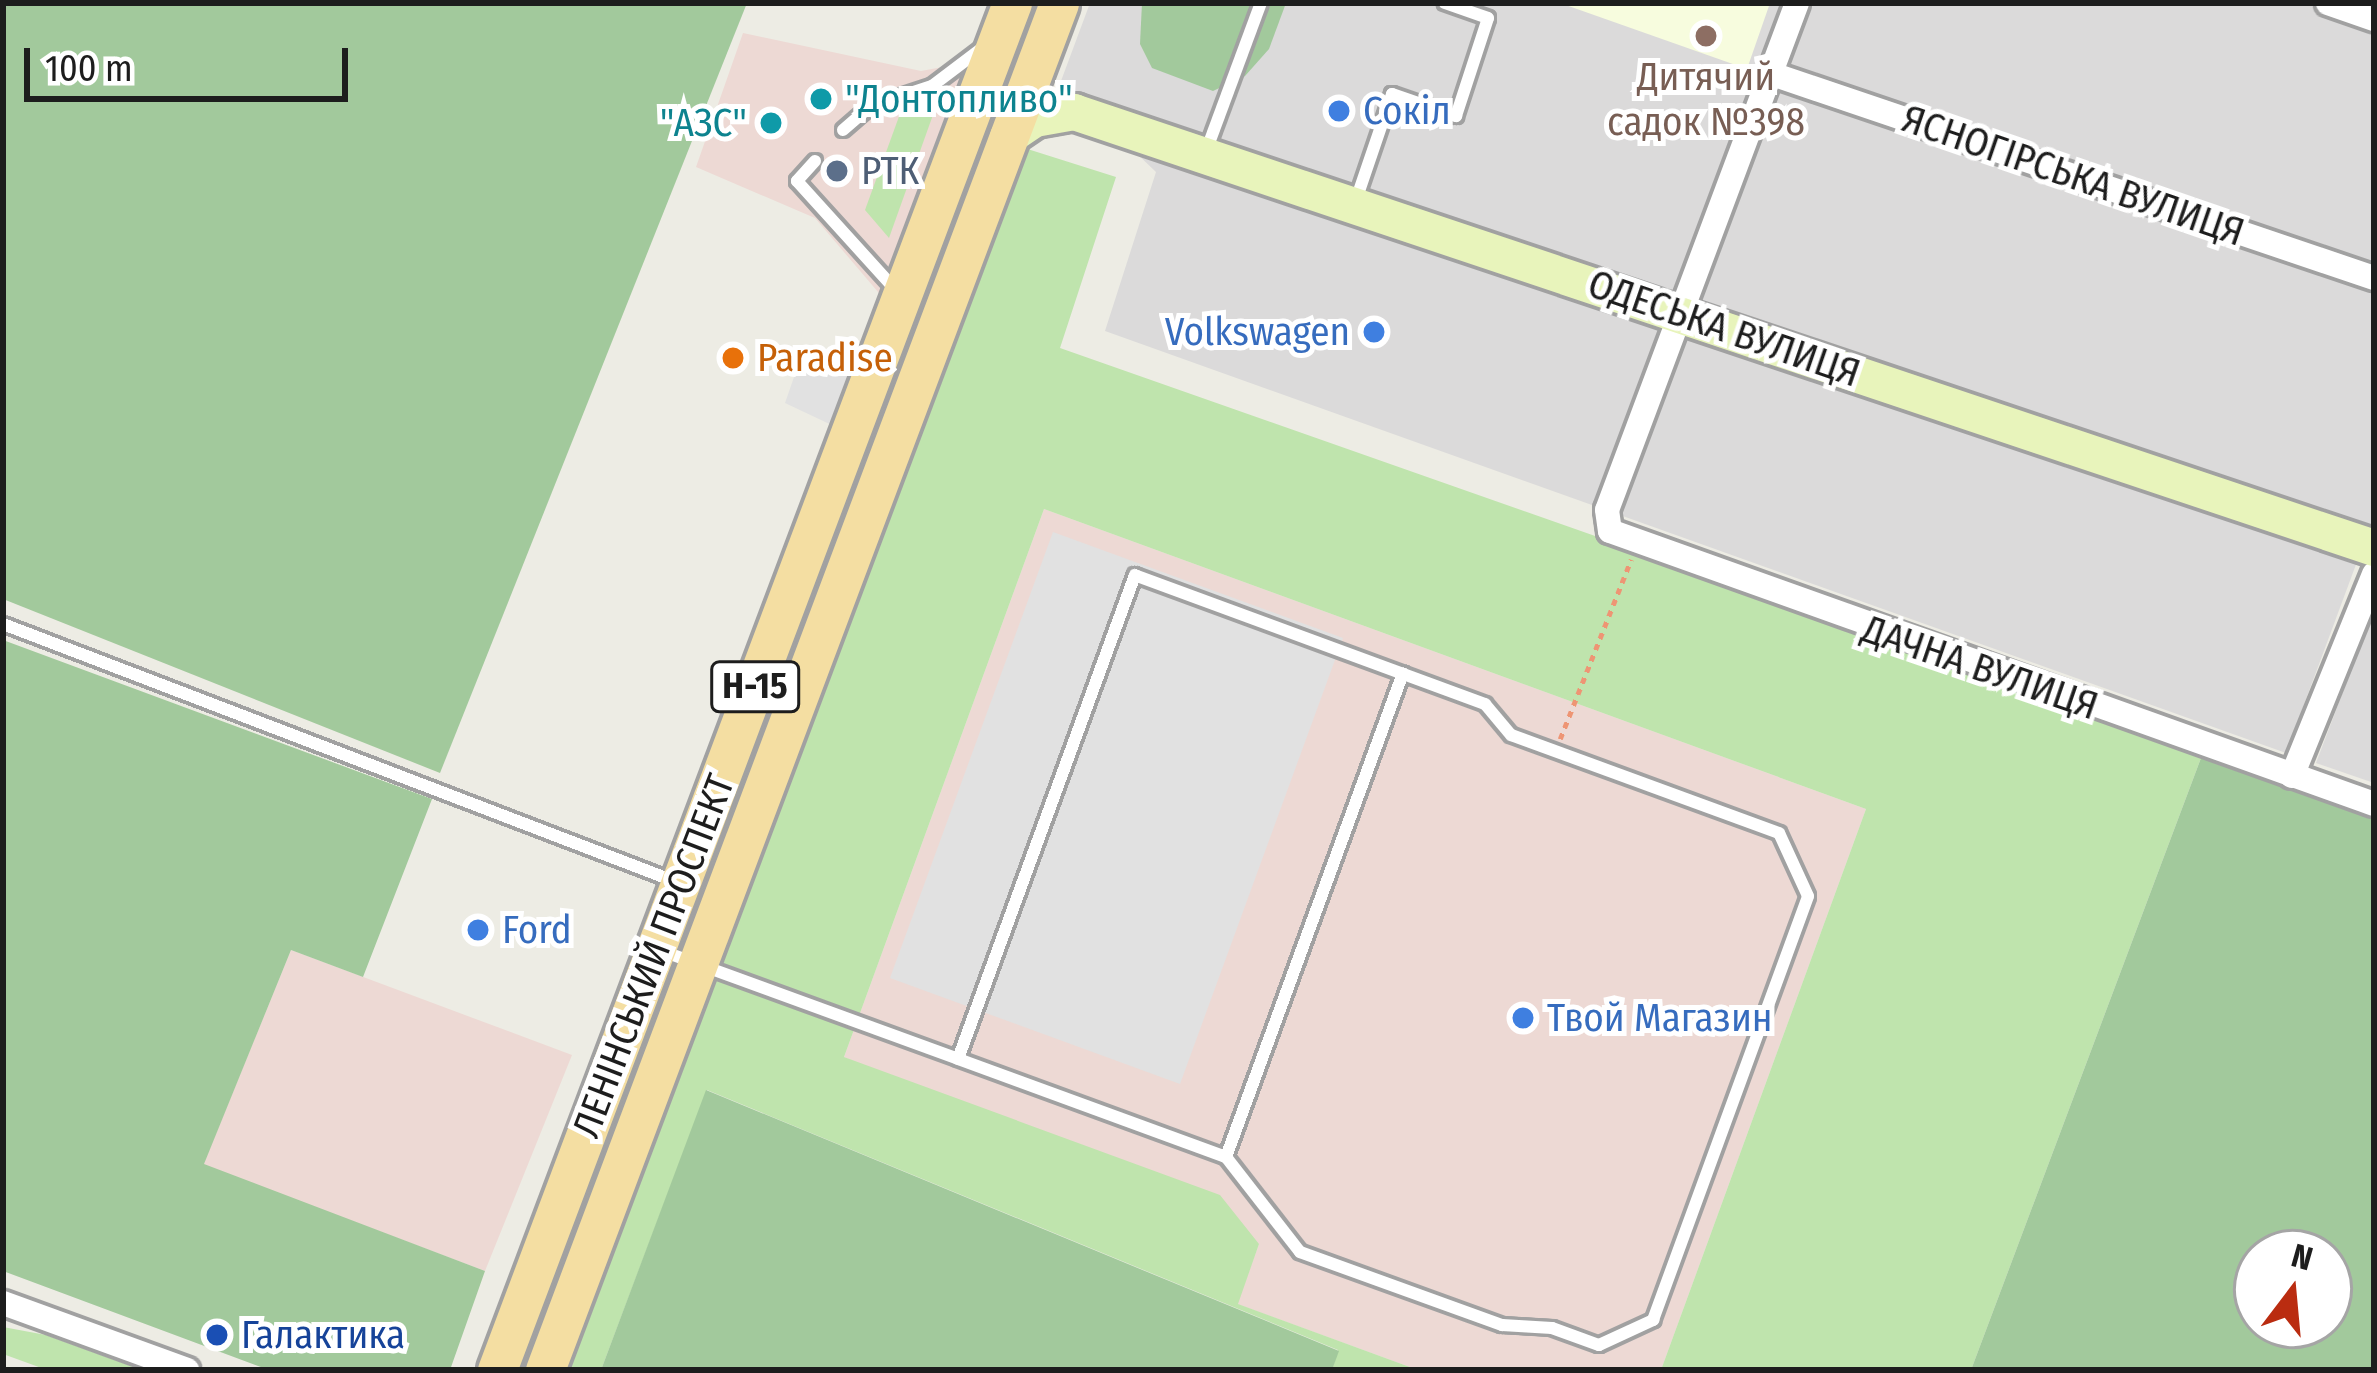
<!DOCTYPE html>
<html>
<head>
<meta charset="utf-8">
<style>
	body { margin:0 }
	#map { position:relative; width:2377px; height:1373px; overflow:hidden; background:#edece4; font-family:"Fira Sans Condensed",sans-serif }
	div>[style] { position:absolute }
	.residential>* { inset:0; background:#dbdada }
	.commercial>* { inset:0; background:#edd9d4 }
	.education>* { inset:0; background:#f7fcde }
	.grass>* { inset:0; background:#bfe4ad }
	.forest>* { inset:0; background:#a2c99c }
	.parking>* { inset:0; background:#e1e1e1 }
	.path>* { height:4.5px; margin-top:-2.25px; transform-origin:0; background:repeating-linear-gradient(90deg,#ee9574 0 6px,transparent 0 12px) }
	.roads { filter:drop-shadow(3px 0 #a1a1a1) drop-shadow(-3px 0 #a1a1a1) drop-shadow(0 3px #a1a1a1) drop-shadow(0 -3px #a1a1a1) }
	.lane>* { height:12px; margin:-6px; padding:0 6px; transform-origin:6px; border-radius:6px; background:#fff }
	.street>* { height:24px; margin:-12px; padding:0 12px; transform-origin:12px; border-radius:12px; background:#fff }
	.secondary>* { height:36px; margin:-18px; padding:0 18px; transform-origin:18px; border-radius:18px; background:#e8f4bb }
	.primary>* { height:39px; margin:-19.5px; padding:0 19.5px; transform-origin:19.5px; border-radius:19.5px; background:#f4dea2 }
	.dots>* { width:33px; height:33px; translate:-50% -50%; box-sizing:border-box; border:6px solid #fff; border-radius:50% }
	span { translate:-50% -50%; white-space:nowrap; text-align:center; line-height:1.15; -webkit-text-stroke:10px #fff; paint-order:stroke }
	.shield-label span { padding:3px 9px; background:#fff; border:3px solid; border-radius:9px; -webkit-text-stroke-width:0 }
	.shield-label { font-size:36px; color:#1d1d1d; font-weight:700 }
	.education-label { font-size:39px; color:#785e54 }
	.culture-label { font-size:39px; color:#0d838f }
	.left { translate:0 -50%; text-align:left }
	.right { translate:-100% -50%; text-align:right }
	.shop-label { font-size:39px; color:#366cbe }
	.service-label { font-size:39px; color:#4e5e75 }
	.street-label { font-size:39px; color:#1d1d1d }
	.food-label { font-size:39px; color:#c56008 }
	.transit-label { font-size:39px; color:#164399 }
	.frame { position:absolute; inset:0; border:6px solid #1d1d1d; pointer-events:none }
	.north { position:absolute; left:2233px; top:1229px; width:120px; height:120px; box-sizing:border-box; background:#fff; border:3px solid #a5a5a5; border-radius:50%; rotate:16deg; font-size:33px; font-weight:700; line-height:48px; text-align:center; color:#1d1d1d }
	.north::after { content:''; display:block; margin:auto; width:42px; height:54px; background:#ba2c10; clip-path:polygon(50% 0,100% 100%,50% 72%,0 100%) }
	.scale { position:absolute; left:24px; top:48px; width:324px; height:54px; box-sizing:border-box; border:6px solid #1d1d1d; border-top:0; padding-left:15px; font-size:36px; line-height:42px; white-space:nowrap; color:#1d1d1d; -webkit-text-stroke:9px #fff; paint-order:stroke }
</style>
</head>
<body>
<div id="map">
	<div class="residential">
		<i style="clip-path:polygon(1090px 3px,2374px 3px,2374px 516px,2286px 753px,1105px 331px,1156px 172px,1061px 81px)"></i>
		<i style="clip-path:polygon(2374px 610px,2374px 783px,2316px 763px)"></i>
	</div>
	<div class="commercial">
		<i style="clip-path:polygon(743px 33px,921px 71px,948px 66px,979px 39px,884px 299px,815px 218px,696px 167px)"></i>
		<i style="clip-path:polygon(1044px 509px,1866px 809px,1661px 1370px,1418px 1370px,1237px 1304px,1259px 1244px,844px 1057px)"></i>
		<i style="clip-path:polygon(291px 950px,572px 1055px,485px 1271px,203px 1165px)"></i>
	</div>
	<div class="education">
		<i style="clip-path:polygon(1560px 3px,1770px 3px,1747px 69px)"></i>
	</div>
	<div class="grass">
		<i style="clip-path:polygon(901px 111px,934px 112px,889px 238px,865px 210px)"></i>
		<i style="clip-path:polygon(1018px 146px,1116px 177px,1060px 348px,2204px 750px,1971px 1370px,1661px 1370px,1866px 809px,1044px 509px,844px 1057px,1220px 1195px,1259px 1244px,1238px 1304px,1418px 1370px,1332px 1370px,1338px 1350px,707px 1090px,601px 1370px,564px 1370px)"></i>
		<i style="clip-path:polygon(3px 1327px,46px 1335px,142px 1370px,47px 1370px,3px 1354px)"></i>
	</div>
	<div class="forest">
		<i style="clip-path:polygon(3px 3px,747px 3px,440px 773px,3px 599px)"></i>
		<i style="clip-path:polygon(1142px 3px,1286px 3px,1269px 49px,1245px 76px,1213px 91px,1152px 68px,1140px 44px)"></i>
		<i style="clip-path:polygon(3px 640px,432px 799px,363px 977px,291px 950px,204px 1164px,485px 1271px,450px 1370px,269px 1370px,3px 1271px)"></i>
		<i style="clip-path:polygon(evenodd,2204px 750px,2374px 813px,2374px 1370px,1971px 1370px,2204px 750px,2257px 1253px,2329px 1253px,2329px 1325px,2257px 1325px,2257px 1253px)"></i>
		<i style="clip-path:polygon(706px 1090px,1339px 1351px,1332px 1370px,601px 1370px)"></i>
	</div>
	<div class="parking">
		<i style="clip-path:polygon(802px 354px,858px 374px,838px 428px,785px 403px)"></i>
		<i style="clip-path:polygon(1053px 532px,1343px 638px,1180px 1084px,890px 978px)"></i>
	</div>
	<div class="path">
		<i style="left:1560px;top:739px;width:193px;rotate:-68.4deg"></i>
	</div>
	<div class="roads">
		<div class="lane">
			<i style="left:843px;top:130px;width:37px;rotate:-41deg"></i>
			<i style="left:871px;top:106px;width:64px;rotate:-18.2deg"></i>
			<i style="left:932px;top:86px;width:63px;rotate:-37.2deg"></i>
			<i style="left:1205px;top:154px;width:161px;rotate:-69.7deg"></i>
			<i style="left:815px;top:161px;width:27px;rotate:132deg"></i>
			<i style="left:797px;top:181px;width:146px;rotate:47.8deg"></i>
			<i style="left:1356px;top:200px;width:112px;rotate:-71.2deg"></i>
			<i style="left:1392px;top:94px;width:68px;rotate:19deg"></i>
			<i style="left:1456px;top:116px;width:103px;rotate:-71.9deg"></i>
			<i style="left:1488px;top:18px;width:46px;rotate:-160.8deg"></i>
			<i style="left:3px;top:624px;width:719px;rotate:20.96deg"></i>
			<i style="left:662px;top:951px;width:315px;rotate:20deg"></i>
			<i style="left:958px;top:1059px;width:285px;rotate:20.1deg"></i>
			<i style="left:1226px;top:1157px;width:120px;rotate:52.1deg"></i>
			<i style="left:1300px;top:1252px;width:215px;rotate:19.9deg"></i>
			<i style="left:1502px;top:1325px;width:50px;rotate:3.4deg"></i>
			<i style="left:1552px;top:1328px;width:50px;rotate:19.9deg"></i>
			<i style="left:1599px;top:1345px;width:60px;rotate:-24.8deg"></i>
			<i style="left:1653px;top:1320px;width:451px;rotate:-69.9deg"></i>
			<i style="left:1808px;top:896px;width:69px;rotate:-114.7deg"></i>
			<i style="left:1779px;top:833px;width:285px;rotate:-159.9deg"></i>
			<i style="left:1511px;top:735px;width:40px;rotate:-130deg"></i>
			<i style="left:1485px;top:704px;width:373px;rotate:-159.8deg"></i>
			<i style="left:1135px;top:575px;width:515px;rotate:110.09deg"></i>
			<i style="left:1226px;top:1157px;width:515px;rotate:-69.91deg"></i>
		</div>
		<div class="street">
			<i style="left:1797px;top:3px;width:541px;rotate:110.54deg"></i>
			<i style="left:1607px;top:510px;width:21px;rotate:82deg"></i>
			<i style="left:1610px;top:531px;width:811px;rotate:19.66deg"></i>
			<i style="left:2328px;top:3px;width:49px;rotate:19.2deg"></i>
			<i style="left:1772px;top:74px;width:636px;rotate:18.72deg"></i>
			<i style="left:2292px;top:776px;width:218px;rotate:-67.9deg"></i>
			<i style="left:3px;top:1303px;width:196px;rotate:20deg"></i>
		</div>
		<div class="secondary">
			<i style="left:1008px;top:137px;width:32px;rotate:-34deg"></i>
			<i style="left:1035px;top:119px;width:40px;rotate:-10deg"></i>
			<i style="left:1074px;top:112px;width:1371px;rotate:18.54deg"></i>
		</div>
		<div class="primary">
			<i style="left:497px;top:1370px;width:1461px;rotate:-69.36deg"></i>
			<i style="left:545px;top:1370px;width:1460px;rotate:-69.39deg"></i>
		</div>
	</div>
	<div class="dots">
		<i style="left:1706px;top:36px;background:#8d6e63"></i>
		<i style="left:821px;top:99px;background:#0f9aa8"></i>
		<i style="left:1339px;top:111px;background:#3f7fe0"></i>
		<i style="left:771px;top:123px;background:#0f9aa8"></i>
		<i style="left:837px;top:171px;background:#5c6f8a"></i>
		<i style="left:1374px;top:332px;background:#3f7fe0"></i>
		<i style="left:733px;top:358px;background:#e8710a"></i>
		<i style="left:478px;top:930px;background:#3f7fe0"></i>
		<i style="left:1523px;top:1018px;background:#3f7fe0"></i>
		<i style="left:217px;top:1335px;background:#1a4fb4"></i>
	</div>
	<div class="shield-label">
		<span style="left:755px;top:687px">Н-15</span>
	</div>
	<div class="education-label">
		<span style="left:1706px;top:100px">Дитячий<br>садок №398</span>
	</div>
	<div class="culture-label">
		<span class="left" style="left:845px;top:99px">"Донтопливо"</span>
		<span class="right" style="left:747px;top:123px">"АЗС"</span>
	</div>
	<div class="shop-label">
		<span class="left" style="left:1363px;top:111px">Сокіл</span>
		<span class="right" style="left:1350px;top:332px">Volkswagen</span>
		<span class="left" style="left:502px;top:930px">Ford</span>
		<span class="left" style="left:1547px;top:1018px">Твой Магазин</span>
	</div>
	<div class="service-label">
		<span class="left" style="left:861px;top:171px">РТК</span>
	</div>
	<div class="street-label">
		<span style="left:2073px;top:176px;rotate:19deg">ЯСНОГІРСЬКА ВУЛИЦЯ</span>
		<span style="left:1724px;top:329px;rotate:19deg">ОДЕСЬКА ВУЛИЦЯ</span>
		<span style="left:1980px;top:668px;rotate:19deg">ДАЧНА ВУЛИЦЯ</span>
		<span style="left:654px;top:956px;rotate:-69deg">ЛЕНІНСЬКИЙ ПРОСПЕКТ</span>
	</div>
	<div class="food-label">
		<span class="left" style="left:757px;top:358px">Paradise</span>
	</div>
	<div class="transit-label">
		<span class="left" style="left:241px;top:1335px">Галактика</span>
	</div>
	<div class="frame"></div>
	<div class="north">N</div>
	<div class="scale">100 m</div>
</div>
</body>
</html>
